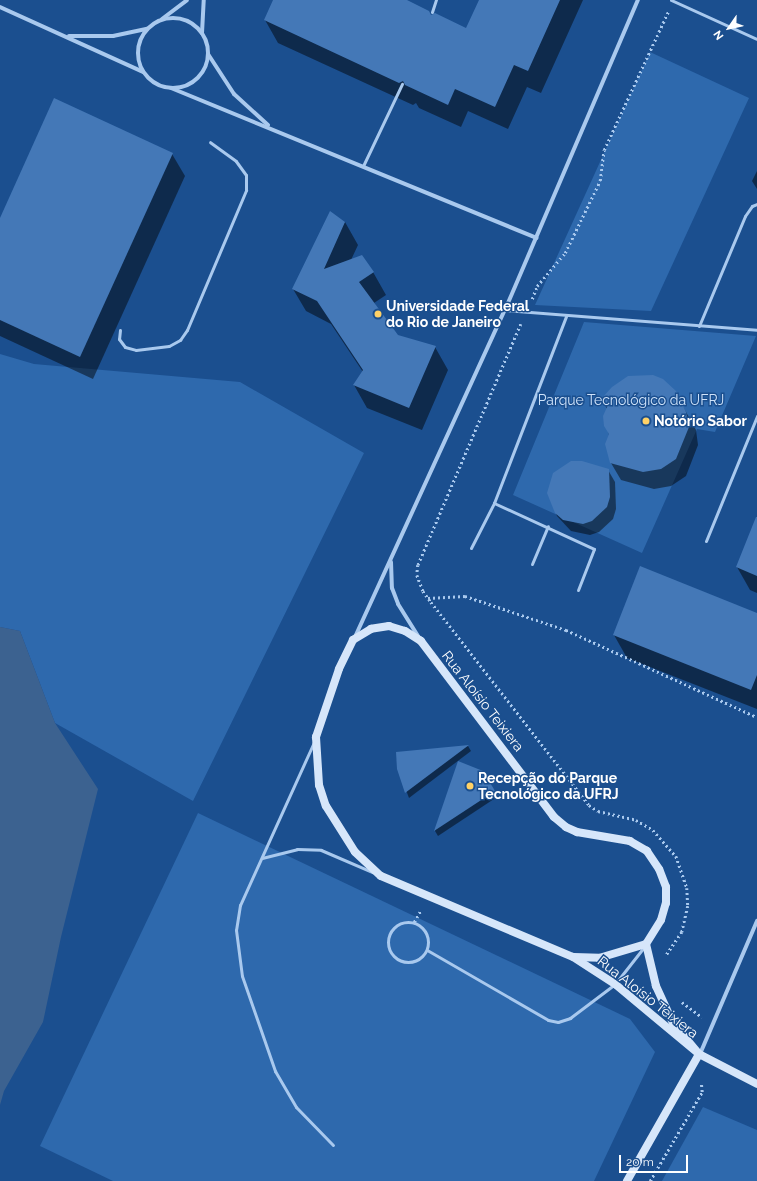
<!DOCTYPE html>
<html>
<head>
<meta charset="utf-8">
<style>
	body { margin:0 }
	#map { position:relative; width:757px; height:1181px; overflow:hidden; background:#1b4f8f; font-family:Raleway,sans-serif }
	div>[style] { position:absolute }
	.green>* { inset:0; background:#2e69ad }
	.water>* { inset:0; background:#3c6290 }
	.shadow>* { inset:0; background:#0007 }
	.building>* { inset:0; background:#4478b7 }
	.path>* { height:2.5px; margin-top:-1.25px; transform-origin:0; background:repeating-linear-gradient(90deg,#a9c9ee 0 2px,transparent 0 5px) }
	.lane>* { height:3px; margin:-1.5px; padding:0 1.5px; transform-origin:1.5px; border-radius:1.5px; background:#a9c9ee }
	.lane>.ring { margin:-1.5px; padding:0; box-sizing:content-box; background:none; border:3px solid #a9c9ee; border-radius:50% }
	.street>* { height:4px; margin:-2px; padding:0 2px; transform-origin:2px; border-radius:2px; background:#a9c9ee }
	.street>.ring { margin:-2px; padding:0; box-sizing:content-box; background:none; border:4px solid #a9c9ee; border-radius:50% }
	.secondary>* { height:8px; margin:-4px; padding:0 4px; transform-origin:4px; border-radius:4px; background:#d6e6fa }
	.dots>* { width:11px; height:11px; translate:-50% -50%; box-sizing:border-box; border:2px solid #1b4f8f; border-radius:50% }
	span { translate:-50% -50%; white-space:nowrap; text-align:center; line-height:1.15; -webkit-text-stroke:3px #1b4f8f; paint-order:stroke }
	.poi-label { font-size:14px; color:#fff; font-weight:700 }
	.left { translate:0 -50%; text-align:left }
	.park-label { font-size:14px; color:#cfe3fa }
	.street-label { font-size:14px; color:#fff }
	.north { position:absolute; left:709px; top:8px; width:40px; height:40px; -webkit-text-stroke:3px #1b4f8f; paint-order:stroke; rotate:236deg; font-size:11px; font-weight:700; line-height:16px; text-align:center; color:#fff }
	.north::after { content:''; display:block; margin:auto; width:14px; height:18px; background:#fff; clip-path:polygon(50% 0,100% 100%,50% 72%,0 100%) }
	.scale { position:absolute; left:619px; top:1155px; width:69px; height:18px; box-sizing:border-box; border:2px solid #fff; border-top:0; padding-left:5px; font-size:12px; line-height:14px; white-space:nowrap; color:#fff; -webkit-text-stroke:3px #1b4f8f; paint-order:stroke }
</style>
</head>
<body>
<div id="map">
	<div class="green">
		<i style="clip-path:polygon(650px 52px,749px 98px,651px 311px,535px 305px)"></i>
		<i style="clip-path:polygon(584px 322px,756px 336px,715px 432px,697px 429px,642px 553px,513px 495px)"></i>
		<i style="clip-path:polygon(0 354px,34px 364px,240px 382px,364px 453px,193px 801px,55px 723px,20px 631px,0 627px)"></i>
		<i style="clip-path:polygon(198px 813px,630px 1019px,655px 1052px,594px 1181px,113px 1181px,40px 1146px)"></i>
		<i style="clip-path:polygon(703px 1107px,757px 1130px,757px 1181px,662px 1181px)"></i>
	</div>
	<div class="water">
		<i style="clip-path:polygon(0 627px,20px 631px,55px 723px,98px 789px,61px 937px,43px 1022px,4px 1091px,0 1105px)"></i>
	</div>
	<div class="shadow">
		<i style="clip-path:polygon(274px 0,404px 0,431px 16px,467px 29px,480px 0,583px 0,541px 93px,527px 87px,508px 129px,468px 111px,461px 127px,419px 108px,416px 103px,413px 105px,278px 43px,265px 20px)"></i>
		<i style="clip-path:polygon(172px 154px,185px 176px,93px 379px,0 336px,0 220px)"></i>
		<i style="clip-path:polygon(757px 171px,757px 189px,752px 181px)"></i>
		<i style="clip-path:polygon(345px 222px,358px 245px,351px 260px,373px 272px,386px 295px,374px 303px,397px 336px,435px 347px,448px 370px,422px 430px,367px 408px,354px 385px,363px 372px,331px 324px,306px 311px,293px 289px)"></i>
		<i style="clip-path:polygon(675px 392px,696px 430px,698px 445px,686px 476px,671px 486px,654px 489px,621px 480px,611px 463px,607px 409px,602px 399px)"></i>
		<i style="clip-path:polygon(608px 470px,615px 482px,616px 509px,613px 519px,599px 532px,590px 535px,571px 531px,557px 516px,548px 493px)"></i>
		<i style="clip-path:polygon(757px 518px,757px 593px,750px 590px,737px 567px)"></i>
		<i style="clip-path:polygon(757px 614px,757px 709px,627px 658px,614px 635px)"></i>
		<i style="clip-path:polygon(468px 746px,471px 751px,409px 798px,398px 769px,397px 753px)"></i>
		<i style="clip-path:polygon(459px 762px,482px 772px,497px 797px,438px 836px,435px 831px)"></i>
	</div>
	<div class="building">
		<i style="clip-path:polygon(273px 0,407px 0,429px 11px,431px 15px,435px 13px,466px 28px,479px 0,560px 0,528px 71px,514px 65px,495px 107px,455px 89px,448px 105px,405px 85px,403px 81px,399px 83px,264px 20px)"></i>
		<i style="clip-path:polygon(54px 98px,173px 153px,80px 357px,0 320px,0 218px)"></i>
		<i style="clip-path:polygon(330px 211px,345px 222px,324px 269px,362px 255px,374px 272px,359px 282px,398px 335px,436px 346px,409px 408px,353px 385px,363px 370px,317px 301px,292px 289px)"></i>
		<i style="clip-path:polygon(653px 375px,663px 379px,676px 391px,686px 412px,689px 427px,676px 459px,661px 469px,643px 472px,610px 463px,605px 444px,609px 434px,604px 426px,603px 416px,607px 407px,601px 399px,612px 387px,628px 376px)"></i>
		<i style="clip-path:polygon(571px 461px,582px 461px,609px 469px,610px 497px,607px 507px,592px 521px,583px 524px,563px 520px,555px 513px,547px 493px,553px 473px)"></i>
		<i style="clip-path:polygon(756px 517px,757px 517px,757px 576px,736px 567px)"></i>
		<i style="clip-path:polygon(640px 566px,757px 613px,757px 675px,751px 690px,613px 635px)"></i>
		<i style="clip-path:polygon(469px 745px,405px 793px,397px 769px,396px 752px)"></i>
		<i style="clip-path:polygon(458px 761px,483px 771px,495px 791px,434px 831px)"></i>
	</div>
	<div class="path">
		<i style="left:532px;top:299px;width:14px;rotate:-69deg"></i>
		<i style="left:537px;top:286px;width:43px;rotate:-49.7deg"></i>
		<i style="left:565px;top:253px;width:80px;rotate:-64.1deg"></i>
		<i style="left:600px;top:181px;width:31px;rotate:-83deg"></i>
		<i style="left:604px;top:150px;width:152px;rotate:-65.1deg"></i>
		<i style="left:521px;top:324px;width:262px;rotate:113.1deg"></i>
		<i style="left:418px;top:565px;width:10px;rotate:96deg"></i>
		<i style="left:417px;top:575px;width:17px;rotate:69deg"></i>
		<i style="left:423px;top:591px;width:14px;rotate:54deg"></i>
		<i style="left:431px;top:602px;width:257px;rotate:52.1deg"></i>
		<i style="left:589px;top:805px;width:11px;rotate:34deg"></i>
		<i style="left:598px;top:811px;width:39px;rotate:13deg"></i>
		<i style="left:636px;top:820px;width:20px;rotate:30deg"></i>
		<i style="left:653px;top:830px;width:35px;rotate:49deg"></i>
		<i style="left:676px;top:856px;width:34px;rotate:71deg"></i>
		<i style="left:687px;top:888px;width:18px;rotate:87deg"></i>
		<i style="left:688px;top:906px;width:27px;rotate:103deg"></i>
		<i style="left:682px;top:932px;width:29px;rotate:124deg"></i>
		<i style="left:428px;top:598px;width:37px;rotate:-3deg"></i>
		<i style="left:465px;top:596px;width:107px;rotate:18.6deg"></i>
		<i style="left:566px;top:630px;width:210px;rotate:24.5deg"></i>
		<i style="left:414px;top:922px;width:14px;rotate:-60deg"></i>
		<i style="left:682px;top:1002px;width:25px;rotate:37deg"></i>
		<i style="left:650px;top:1181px;width:103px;rotate:-59.7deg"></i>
		<i style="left:702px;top:1092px;width:10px;rotate:-96deg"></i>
	</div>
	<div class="lane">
		<i style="left:671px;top:0;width:94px;rotate:24.4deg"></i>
		<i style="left:432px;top:12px;width:13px;rotate:-72deg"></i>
		<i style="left:363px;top:166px;width:91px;rotate:-64.6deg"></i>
		<i style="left:505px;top:310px;width:253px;rotate:4.5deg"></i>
		<i style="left:699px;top:326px;width:119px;rotate:-67.3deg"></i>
		<i style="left:745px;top:216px;width:12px;rotate:-55deg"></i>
		<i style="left:752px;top:206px;width:5px;rotate:-22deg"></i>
		<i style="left:120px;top:330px;width:9px;rotate:96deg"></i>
		<i style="left:119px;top:339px;width:10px;rotate:53deg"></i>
		<i style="left:125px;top:347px;width:11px;rotate:15deg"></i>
		<i style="left:136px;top:350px;width:33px;rotate:-7deg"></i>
		<i style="left:169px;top:346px;width:13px;rotate:-29deg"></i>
		<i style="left:180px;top:340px;width:12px;rotate:-55deg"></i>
		<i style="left:187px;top:330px;width:152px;rotate:-67.1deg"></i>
		<i style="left:246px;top:190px;width:15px;rotate:-90deg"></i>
		<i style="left:246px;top:175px;width:17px;rotate:-126deg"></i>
		<i style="left:236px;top:161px;width:32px;rotate:-144deg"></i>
		<i style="left:494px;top:503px;width:110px;rotate:24.7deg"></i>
		<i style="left:594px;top:549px;width:44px;rotate:111.3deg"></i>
		<i style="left:706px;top:541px;width:135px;rotate:-67.8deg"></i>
		<i style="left:471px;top:548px;width:51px;rotate:-62.9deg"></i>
		<i style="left:494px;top:503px;width:200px;rotate:-68.9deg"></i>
		<i style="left:532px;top:564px;width:41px;rotate:-67.2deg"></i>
		<i style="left:314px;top:742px;width:179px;rotate:114.4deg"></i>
		<i style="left:240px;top:905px;width:25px;rotate:99deg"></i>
		<i style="left:236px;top:930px;width:46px;rotate:82.6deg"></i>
		<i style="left:242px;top:976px;width:101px;rotate:70.8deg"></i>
		<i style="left:275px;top:1071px;width:42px;rotate:59.7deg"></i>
		<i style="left:296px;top:1107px;width:53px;rotate:45.8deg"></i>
		<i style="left:262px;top:858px;width:36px;rotate:-14deg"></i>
		<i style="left:297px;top:849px;width:24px;rotate:2deg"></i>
		<i style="left:321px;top:850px;width:56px;rotate:23.3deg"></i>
		<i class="ring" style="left:388px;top:922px;width:37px;height:37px"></i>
		<i style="left:427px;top:950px;width:140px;rotate:30deg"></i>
		<i style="left:548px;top:1020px;width:10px;rotate:11deg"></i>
		<i style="left:558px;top:1022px;width:13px;rotate:-18deg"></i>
		<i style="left:570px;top:1018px;width:56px;rotate:-37.1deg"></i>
		<i style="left:615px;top:984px;width:47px;rotate:-51.9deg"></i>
	</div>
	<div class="street">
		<i style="left:0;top:7px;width:157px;rotate:24.4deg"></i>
		<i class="ring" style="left:138px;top:18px;width:66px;height:66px"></i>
		<i style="left:162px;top:19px;width:31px;rotate:-37deg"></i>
		<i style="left:202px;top:33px;width:33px;rotate:-87deg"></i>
		<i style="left:69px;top:36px;width:44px"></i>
		<i style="left:113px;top:36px;width:35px;rotate:-12deg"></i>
		<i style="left:208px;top:54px;width:48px;rotate:57deg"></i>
		<i style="left:234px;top:94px;width:46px;rotate:42.4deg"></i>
		<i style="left:171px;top:88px;width:395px;rotate:22.3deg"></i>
		<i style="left:391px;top:562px;width:26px;rotate:88deg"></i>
		<i style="left:392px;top:588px;width:17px;rotate:69deg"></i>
		<i style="left:398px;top:604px;width:38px;rotate:58deg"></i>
		<i style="left:355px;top:637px;width:360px;rotate:-65.4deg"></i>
		<i style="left:505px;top:310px;width:337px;rotate:-66.8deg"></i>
		<i style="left:700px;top:1054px;width:145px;rotate:-66.8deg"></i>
	</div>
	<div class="secondary">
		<i style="left:574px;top:957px;width:25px;rotate:2deg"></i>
		<i style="left:599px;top:958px;width:49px;rotate:-16.6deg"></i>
		<i style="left:699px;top:1054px;width:40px;rotate:-130deg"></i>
		<i style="left:673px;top:1023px;width:41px;rotate:-114.7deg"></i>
		<i style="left:656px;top:986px;width:43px;rotate:-103.4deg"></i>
		<i style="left:646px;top:944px;width:28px;rotate:-58deg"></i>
		<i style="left:661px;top:920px;width:18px;rotate:-74deg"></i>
		<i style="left:666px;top:903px;width:16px;rotate:-90deg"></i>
		<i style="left:666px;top:887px;width:19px;rotate:-111deg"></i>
		<i style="left:659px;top:869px;width:22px;rotate:-124deg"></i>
		<i style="left:647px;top:851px;width:20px;rotate:-150deg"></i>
		<i style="left:630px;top:841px;width:54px;rotate:-170.4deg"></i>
		<i style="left:577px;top:832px;width:12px;rotate:-156deg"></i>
		<i style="left:566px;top:827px;width:16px;rotate:-140deg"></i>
		<i style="left:554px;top:817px;width:221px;rotate:-127.1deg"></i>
		<i style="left:421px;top:641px;width:19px;rotate:-148deg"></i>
		<i style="left:405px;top:631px;width:17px;rotate:-163deg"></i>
		<i style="left:389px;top:626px;width:18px;rotate:171deg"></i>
		<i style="left:371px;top:629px;width:21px;rotate:149deg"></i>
		<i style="left:353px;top:640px;width:32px;rotate:116deg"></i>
		<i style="left:339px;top:669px;width:72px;rotate:108.7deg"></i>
		<i style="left:316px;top:737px;width:48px;rotate:86.4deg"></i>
		<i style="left:319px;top:785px;width:22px;rotate:72deg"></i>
		<i style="left:326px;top:806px;width:54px;rotate:57.8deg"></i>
		<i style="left:355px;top:852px;width:35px;rotate:43deg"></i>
		<i style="left:381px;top:876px;width:208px;rotate:22.9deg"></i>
		<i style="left:573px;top:957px;width:50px;rotate:32.7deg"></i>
		<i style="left:615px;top:984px;width:109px;rotate:39.8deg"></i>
		<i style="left:699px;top:1054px;width:65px;rotate:27.3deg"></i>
		<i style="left:627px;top:1181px;width:146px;rotate:-60.4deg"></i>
	</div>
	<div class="dots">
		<i style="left:378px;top:314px;background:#ffd166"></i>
		<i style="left:646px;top:421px;background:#ffd166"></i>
		<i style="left:470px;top:786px;background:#ffd166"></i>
	</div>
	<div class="poi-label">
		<span class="left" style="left:386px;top:314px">Universidade Federal<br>do Rio de Janeiro</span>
		<span class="left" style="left:654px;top:421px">Notório Sabor</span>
		<span class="left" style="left:478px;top:786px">Recepção do Parque<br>Tecnológico da UFRJ</span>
	</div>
	<div class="park-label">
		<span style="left:631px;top:400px">Parque Tecnológico da UFRJ</span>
	</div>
	<div class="street-label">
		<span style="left:483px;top:701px;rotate:52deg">Rua Aloísio Teixiera</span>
		<span style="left:648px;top:997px;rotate:38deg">Rua Aloísio Teixiera</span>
	</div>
	<div class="north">N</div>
	<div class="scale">20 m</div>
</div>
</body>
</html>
